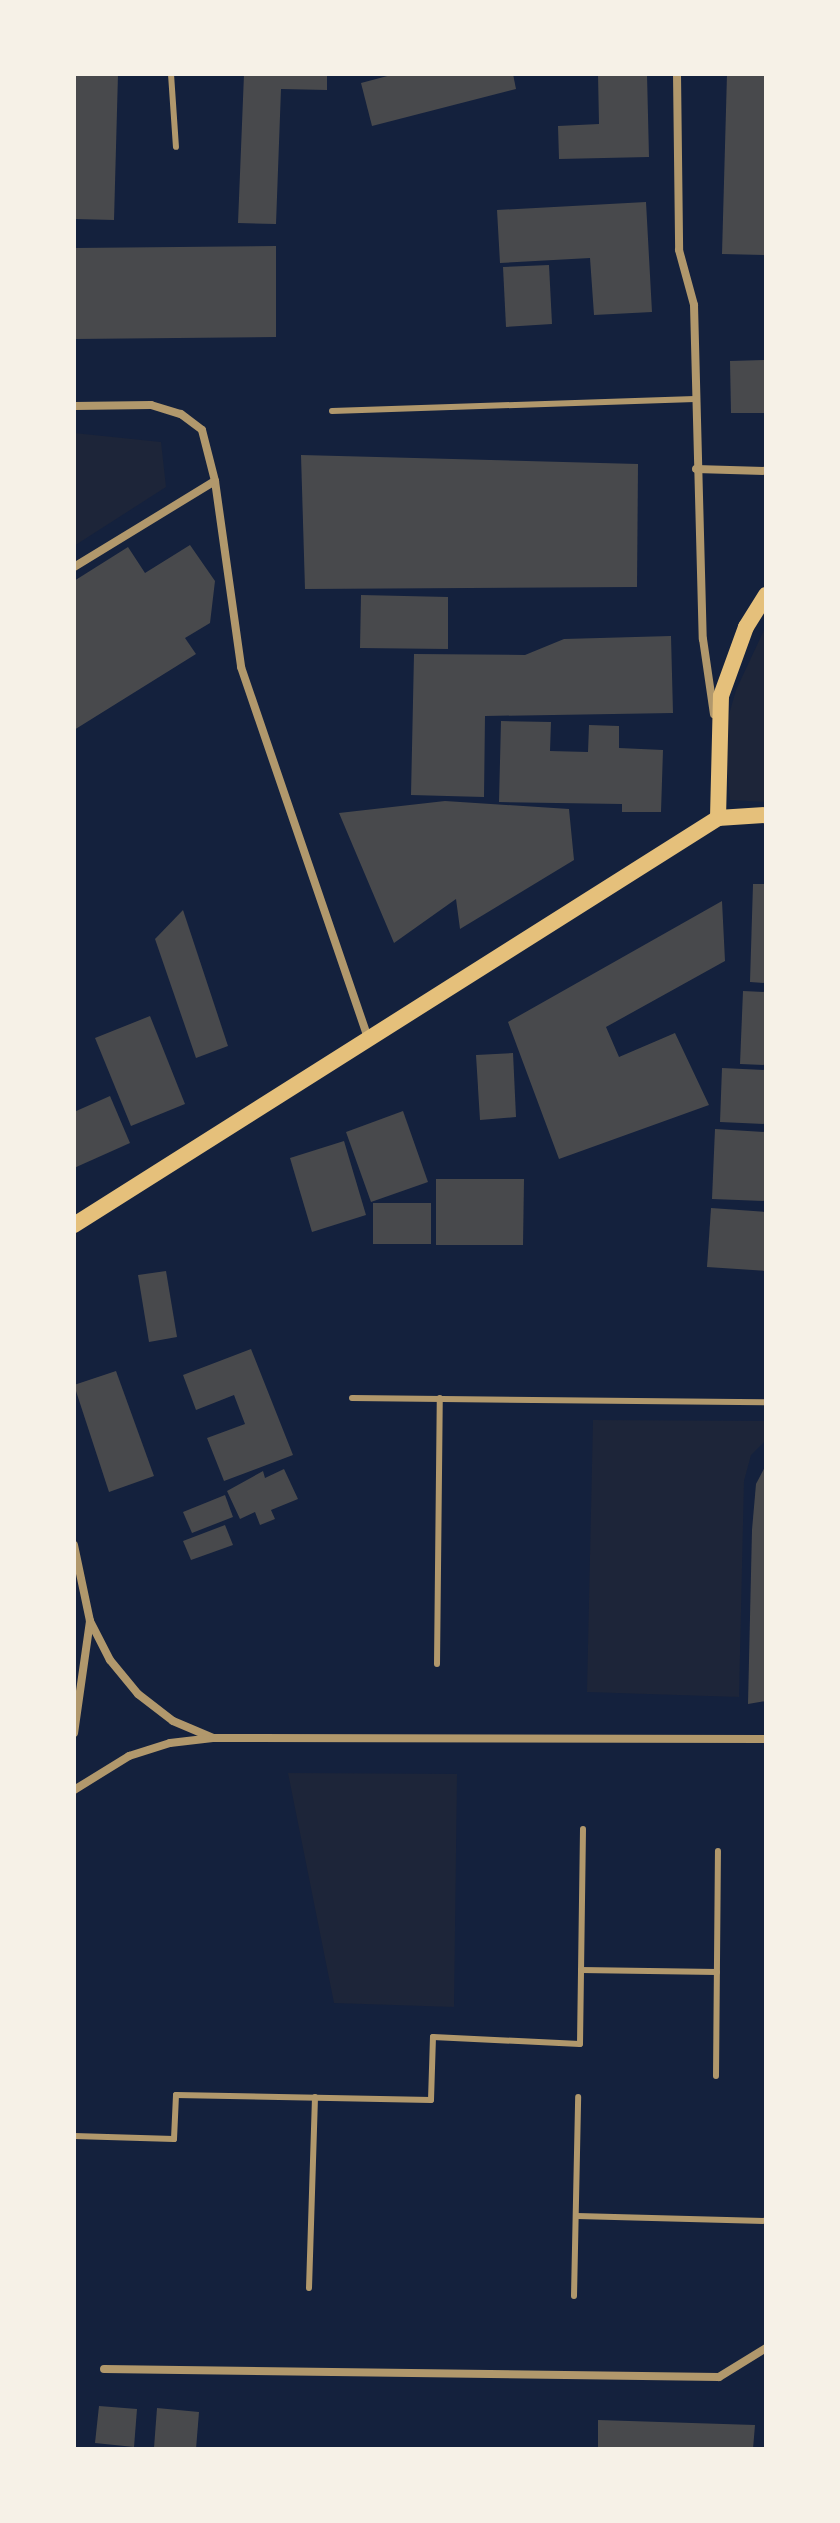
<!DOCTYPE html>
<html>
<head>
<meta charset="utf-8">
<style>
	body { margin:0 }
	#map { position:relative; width:840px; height:2523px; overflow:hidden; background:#14213d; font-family:Roboto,sans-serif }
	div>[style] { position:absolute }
	.green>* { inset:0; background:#1d2539 }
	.building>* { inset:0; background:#48494c }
	.service>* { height:6px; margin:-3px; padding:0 3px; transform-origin:3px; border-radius:3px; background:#b1986c }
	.minor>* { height:8px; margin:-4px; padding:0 4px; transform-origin:4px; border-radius:4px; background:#b1986c }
	.secondary>* { height:16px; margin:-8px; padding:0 8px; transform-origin:8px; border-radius:8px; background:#e5c07b }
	span { translate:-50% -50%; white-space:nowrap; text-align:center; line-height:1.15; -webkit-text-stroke:8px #f6f1e7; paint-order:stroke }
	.frame { position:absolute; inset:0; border:76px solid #f6f1e7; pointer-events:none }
</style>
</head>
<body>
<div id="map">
	<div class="green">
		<i style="clip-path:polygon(74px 433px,161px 442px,166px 487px,74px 546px)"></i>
		<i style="clip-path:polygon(766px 626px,766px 802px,730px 800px,724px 732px,736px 690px)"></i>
		<i style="clip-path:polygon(593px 1420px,766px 1421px,766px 1440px,751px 1455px,744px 1481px,739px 1697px,587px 1692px)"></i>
		<i style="clip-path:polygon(288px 1773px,457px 1774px,454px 2007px,334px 2003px)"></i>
	</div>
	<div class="building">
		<i style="clip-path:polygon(74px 74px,118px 74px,114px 220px,74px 219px)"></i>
		<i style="clip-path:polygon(244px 74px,327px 74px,327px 90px,281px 89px,276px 224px,238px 223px)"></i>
		<i style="clip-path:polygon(395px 74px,513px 74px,516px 89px,372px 126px,361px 83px)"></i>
		<i style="clip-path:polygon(598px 74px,647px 74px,649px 157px,559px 159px,558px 126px,599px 124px)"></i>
		<i style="clip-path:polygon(727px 74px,766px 74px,766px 255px,722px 254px)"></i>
		<i style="clip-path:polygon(646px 202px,652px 312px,594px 315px,590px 258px,500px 263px,497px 210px)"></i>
		<i style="clip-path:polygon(276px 246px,276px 337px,74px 339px,74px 248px)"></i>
		<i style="clip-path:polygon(549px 265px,552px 324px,506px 327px,503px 267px)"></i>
		<i style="clip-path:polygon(766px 360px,766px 413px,731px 413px,730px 361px)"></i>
		<i style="clip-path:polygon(301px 455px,638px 464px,637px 587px,305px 589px)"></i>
		<i style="clip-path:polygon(190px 545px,215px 581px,210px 623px,185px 638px,196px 654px,74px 730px,74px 581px,128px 547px,145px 573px)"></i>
		<i style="clip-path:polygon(361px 595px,448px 597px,448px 649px,360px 648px)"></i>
		<i style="clip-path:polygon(671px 636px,673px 713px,485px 716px,484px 797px,411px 795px,414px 654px,525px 655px,564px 639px)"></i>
		<i style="clip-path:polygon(501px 721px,551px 722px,550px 751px,588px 752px,589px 725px,619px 726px,619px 748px,663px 750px,661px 812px,622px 812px,622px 804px,499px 802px)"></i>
		<i style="clip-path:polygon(445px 801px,569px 809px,574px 860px,460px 929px,456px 899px,394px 943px,339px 813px)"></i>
		<i style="clip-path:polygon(753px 884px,766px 884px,766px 983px,750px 982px)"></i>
		<i style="clip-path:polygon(722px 901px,725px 961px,606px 1027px,619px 1057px,675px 1033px,709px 1105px,559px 1159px,508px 1022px)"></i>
		<i style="clip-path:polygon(183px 910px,228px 1046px,196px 1058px,155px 939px)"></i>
		<i style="clip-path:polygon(743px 991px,766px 992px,766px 1065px,740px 1064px)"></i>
		<i style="clip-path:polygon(150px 1016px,185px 1104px,131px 1126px,95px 1038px)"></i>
		<i style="clip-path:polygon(513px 1053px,516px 1117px,480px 1120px,476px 1055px)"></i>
		<i style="clip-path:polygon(722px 1068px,766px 1070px,766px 1124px,720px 1122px)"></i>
		<i style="clip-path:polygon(110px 1096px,130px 1143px,74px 1168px,74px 1112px)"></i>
		<i style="clip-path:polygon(403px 1111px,428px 1182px,371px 1202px,346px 1132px)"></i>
		<i style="clip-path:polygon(715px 1129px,766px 1132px,766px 1201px,712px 1199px)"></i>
		<i style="clip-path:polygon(344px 1141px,366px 1215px,312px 1232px,290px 1158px)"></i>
		<i style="clip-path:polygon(436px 1179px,524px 1179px,523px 1245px,436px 1245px)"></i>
		<i style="clip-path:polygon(373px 1203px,431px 1203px,431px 1244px,373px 1244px)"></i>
		<i style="clip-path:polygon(711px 1208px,766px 1212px,766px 1271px,707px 1267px)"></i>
		<i style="clip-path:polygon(166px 1271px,177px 1337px,149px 1342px,138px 1275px)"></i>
		<i style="clip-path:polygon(251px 1349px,293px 1455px,224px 1481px,207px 1438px,245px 1424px,234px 1395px,196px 1410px,183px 1375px)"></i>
		<i style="clip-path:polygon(116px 1371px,154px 1476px,109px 1492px,74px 1385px)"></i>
		<i style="clip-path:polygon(766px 1465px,766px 1701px,748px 1704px,752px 1530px,756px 1484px)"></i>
		<i style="clip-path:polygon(284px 1469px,298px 1499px,271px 1510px,275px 1519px,260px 1525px,255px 1512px,240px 1519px,227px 1491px,263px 1471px,265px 1478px)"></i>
		<i style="clip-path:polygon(225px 1495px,233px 1517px,192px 1533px,183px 1512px)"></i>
		<i style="clip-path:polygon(225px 1525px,233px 1545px,191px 1560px,183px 1541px)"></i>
		<i style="clip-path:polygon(99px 2406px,137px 2409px,134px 2447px,95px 2443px)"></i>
		<i style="clip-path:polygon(157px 2408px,199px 2412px,196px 2449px,154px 2448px)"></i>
		<i style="clip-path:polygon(598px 2420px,755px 2425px,753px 2449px,598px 2449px)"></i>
	</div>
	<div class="service">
		<i style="left:171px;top:74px;width:73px;rotate:86.1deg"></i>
		<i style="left:332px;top:411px;width:363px;rotate:-1.9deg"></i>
		<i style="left:352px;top:1398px;width:414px;rotate:0.6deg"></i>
		<i style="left:437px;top:1664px;width:266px;rotate:-89.4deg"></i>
		<i style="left:581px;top:1970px;width:136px;rotate:0.8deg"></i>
		<i style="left:716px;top:2076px;width:225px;rotate:-89.5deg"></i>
		<i style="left:74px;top:2136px;width:100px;rotate:1.7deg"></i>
		<i style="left:174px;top:2139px;width:44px;rotate:-87.4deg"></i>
		<i style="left:176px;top:2095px;width:255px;rotate:1.1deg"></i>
		<i style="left:431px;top:2100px;width:63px;rotate:-88.2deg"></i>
		<i style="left:433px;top:2037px;width:147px;rotate:2.7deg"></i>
		<i style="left:580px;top:2044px;width:215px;rotate:-89.2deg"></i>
		<i style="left:577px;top:2216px;width:189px;rotate:1.5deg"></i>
		<i style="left:309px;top:2288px;width:191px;rotate:-88.2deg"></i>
		<i style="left:574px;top:2296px;width:199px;rotate:-88.8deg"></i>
	</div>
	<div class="minor">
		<i style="left:677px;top:74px;width:176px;rotate:89.3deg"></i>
		<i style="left:679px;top:250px;width:57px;rotate:74.7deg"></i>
		<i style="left:694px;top:305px;width:334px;rotate:88.5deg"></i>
		<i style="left:703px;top:639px;width:76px;rotate:81.7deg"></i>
		<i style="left:74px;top:406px;width:77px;rotate:-0.7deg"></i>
		<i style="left:151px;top:405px;width:31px;rotate:17deg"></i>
		<i style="left:181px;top:414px;width:26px;rotate:37deg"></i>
		<i style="left:202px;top:430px;width:53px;rotate:75.7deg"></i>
		<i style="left:215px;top:481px;width:188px;rotate:82deg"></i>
		<i style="left:241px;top:667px;width:392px;rotate:71.1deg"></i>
		<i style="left:696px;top:469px;width:70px;rotate:1.6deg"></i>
		<i style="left:74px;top:567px;width:165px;rotate:-31.4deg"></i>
		<i style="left:74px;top:1545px;width:78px;rotate:78.1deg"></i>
		<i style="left:90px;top:1621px;width:113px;rotate:98.1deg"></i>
		<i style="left:90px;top:1621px;width:44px;rotate:62.9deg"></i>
		<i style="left:110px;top:1660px;width:44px;rotate:50.5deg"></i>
		<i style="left:138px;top:1694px;width:44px;rotate:37.6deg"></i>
		<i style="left:173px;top:1721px;width:43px;rotate:23deg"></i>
		<i style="left:74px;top:1790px;width:65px;rotate:-31.7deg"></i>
		<i style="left:129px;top:1756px;width:43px;rotate:-17.6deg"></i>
		<i style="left:170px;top:1743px;width:43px;rotate:-6.6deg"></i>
		<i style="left:213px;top:1738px;width:553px;rotate:0.1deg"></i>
		<i style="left:104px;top:2369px;width:615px;rotate:0.75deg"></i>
		<i style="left:719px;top:2377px;width:55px;rotate:-31.7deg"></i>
	</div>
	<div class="secondary">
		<i style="left:718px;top:818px;width:122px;rotate:-88.6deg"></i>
		<i style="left:721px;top:696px;width:73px;rotate:-70.1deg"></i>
		<i style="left:746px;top:627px;width:38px;rotate:-58deg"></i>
		<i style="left:74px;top:1225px;width:762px;rotate:-32.29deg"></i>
		<i style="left:718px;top:818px;width:48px;rotate:-3.6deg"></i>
	</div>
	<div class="frame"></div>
</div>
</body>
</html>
